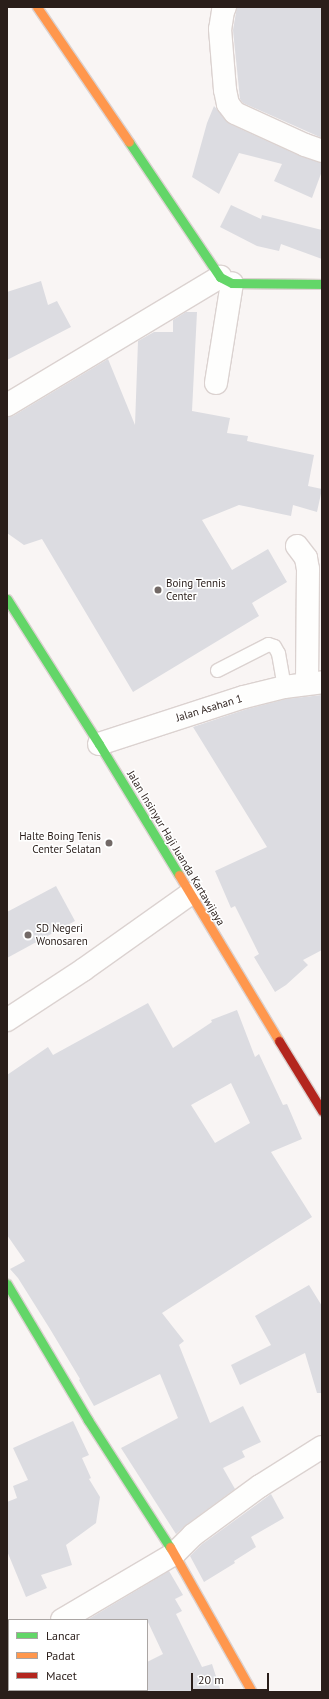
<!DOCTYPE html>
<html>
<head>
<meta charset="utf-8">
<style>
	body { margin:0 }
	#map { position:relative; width:329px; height:1699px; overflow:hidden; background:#f9f5f4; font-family:"PT Sans",sans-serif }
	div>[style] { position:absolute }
	.building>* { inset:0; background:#dcdce1 }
	.roads { filter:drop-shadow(1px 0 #dbd2d0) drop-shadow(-1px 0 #dbd2d0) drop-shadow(0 1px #dbd2d0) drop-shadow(0 -1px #dbd2d0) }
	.lane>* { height:13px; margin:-6.5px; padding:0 6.5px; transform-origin:6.5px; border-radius:6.5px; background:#fefefd }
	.street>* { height:22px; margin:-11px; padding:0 11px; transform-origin:11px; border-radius:11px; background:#fefefd }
	.fast>* { height:9px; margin:-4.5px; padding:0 4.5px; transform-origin:4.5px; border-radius:4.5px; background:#63d668 }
	.slow>* { height:9px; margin:-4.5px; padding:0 4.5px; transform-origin:4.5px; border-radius:4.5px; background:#ff974d }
	.jam>* { height:9px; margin:-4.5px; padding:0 4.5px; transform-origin:4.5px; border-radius:4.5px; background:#b3261e }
	.dots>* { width:11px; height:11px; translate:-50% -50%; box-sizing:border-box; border:2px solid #fff; border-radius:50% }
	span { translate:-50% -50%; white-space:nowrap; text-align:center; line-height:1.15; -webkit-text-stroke:3px #fff; paint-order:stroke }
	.poi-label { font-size:11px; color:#2a1e1a }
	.left { translate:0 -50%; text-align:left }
	.right { translate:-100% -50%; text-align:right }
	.street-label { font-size:11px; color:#2a1e1a }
	.frame { position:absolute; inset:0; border:8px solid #2a1e1a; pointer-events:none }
	.legend { position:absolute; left:8px; top:1619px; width:140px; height:72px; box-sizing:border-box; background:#fff; border:1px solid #aaa5a3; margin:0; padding:5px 7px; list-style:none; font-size:12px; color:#2a1e1a }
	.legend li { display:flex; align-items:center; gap:8px; height:20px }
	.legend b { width:20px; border:1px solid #aaa5a3 }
	.scale { position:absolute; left:191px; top:1673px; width:78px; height:18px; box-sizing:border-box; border:2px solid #2a1e1a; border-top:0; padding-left:5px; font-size:12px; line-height:14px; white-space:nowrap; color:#2a1e1a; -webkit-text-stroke:3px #fff; paint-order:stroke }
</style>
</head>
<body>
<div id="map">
	<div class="building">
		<i style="clip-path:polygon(237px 7px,322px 7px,322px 138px,243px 103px,240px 99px,233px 30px)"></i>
		<i style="clip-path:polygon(214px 106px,230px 124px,300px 156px,322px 163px,322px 171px,312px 198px,274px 181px,282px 164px,239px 153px,219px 194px,192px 177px,207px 123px)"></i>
		<i style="clip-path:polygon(231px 205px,261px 219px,262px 215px,322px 230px,322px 259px,281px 244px,279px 251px,257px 246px,220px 227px)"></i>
		<i style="clip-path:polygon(41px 281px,48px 305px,57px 301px,71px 327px,7px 360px,7px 292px)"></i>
		<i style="clip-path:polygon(186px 312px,197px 312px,192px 411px,230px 418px,227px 433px,248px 436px,247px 441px,314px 455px,308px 486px,322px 489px,317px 512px,293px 505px,291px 516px,239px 505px,202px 520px,232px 570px,268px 549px,287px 582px,252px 603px,259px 616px,133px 692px,42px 539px,24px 545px,7px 533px,7px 417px,13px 416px,108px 359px,135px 425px,138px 341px,154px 332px,173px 332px,173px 320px)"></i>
		<i style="clip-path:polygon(322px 695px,322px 950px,303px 960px,308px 965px,286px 985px,275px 992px,254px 957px,259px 954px,235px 906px,231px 908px,215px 871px,267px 847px,193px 727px,247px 709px,286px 699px)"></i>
		<i style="clip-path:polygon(56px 886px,75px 921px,7px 958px,7px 912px)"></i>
		<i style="clip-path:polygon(evenodd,148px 1003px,173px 1048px,212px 1022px,211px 1020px,237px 1010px,255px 1057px,259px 1054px,283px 1105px,287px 1104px,302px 1139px,271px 1152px,312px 1217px,162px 1313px,184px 1341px,179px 1345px,210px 1423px,243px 1406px,261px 1442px,242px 1451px,245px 1457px,223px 1468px,235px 1489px,186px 1525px,176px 1534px,121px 1448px,178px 1418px,160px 1374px,94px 1406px,79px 1380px,80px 1379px,50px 1329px,18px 1278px,10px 1269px,25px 1261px,7px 1235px,7px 1075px,48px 1047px,53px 1055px,148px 1003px,231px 1083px,250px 1123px,215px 1143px,191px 1105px,231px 1083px)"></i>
		<i style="clip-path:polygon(309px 1285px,322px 1306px,322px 1393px,317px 1393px,305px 1353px,240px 1385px,231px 1365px,271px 1345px,255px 1316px)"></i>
		<i style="clip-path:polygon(73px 1421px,89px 1455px,82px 1458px,91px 1478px,89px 1479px,100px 1497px,96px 1523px,66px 1545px,72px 1565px,41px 1575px,47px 1588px,26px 1597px,7px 1551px,7px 1502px,17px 1498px,13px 1486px,28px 1480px,13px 1448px)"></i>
		<i style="clip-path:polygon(271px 1494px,284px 1518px,251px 1537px,256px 1547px,234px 1561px,235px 1563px,204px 1582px,190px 1556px,201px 1545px)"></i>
		<i style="clip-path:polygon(169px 1571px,183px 1595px,175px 1599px,182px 1611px,176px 1614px,202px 1667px,212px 1664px,221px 1692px,147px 1692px,147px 1662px,163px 1654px,147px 1620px,87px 1620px)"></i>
	</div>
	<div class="roads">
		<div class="lane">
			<i style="left:217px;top:670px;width:57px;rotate:-27deg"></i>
			<i style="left:268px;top:644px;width:6px;rotate:18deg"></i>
			<i style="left:274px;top:646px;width:8px;rotate:60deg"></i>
			<i style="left:278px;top:653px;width:35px;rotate:80deg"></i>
		</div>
		<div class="street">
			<i style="left:225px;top:7px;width:4px;rotate:117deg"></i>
			<i style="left:223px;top:11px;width:18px;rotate:99deg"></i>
			<i style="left:220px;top:29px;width:61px;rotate:85.3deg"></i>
			<i style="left:225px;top:90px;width:14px;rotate:78deg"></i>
			<i style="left:228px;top:104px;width:11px;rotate:52deg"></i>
			<i style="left:235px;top:113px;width:77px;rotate:24.6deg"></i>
			<i style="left:305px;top:145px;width:18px;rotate:19deg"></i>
			<i style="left:216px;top:383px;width:101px;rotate:-80.9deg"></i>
			<i style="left:7px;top:405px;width:249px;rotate:-31deg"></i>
			<i style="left:297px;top:546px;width:15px;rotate:53deg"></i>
			<i style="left:306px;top:558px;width:11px;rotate:80deg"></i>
			<i style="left:308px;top:569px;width:114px;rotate:90.5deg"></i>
			<i style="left:99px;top:744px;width:152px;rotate:-18deg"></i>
			<i style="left:244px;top:697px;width:41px;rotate:-14deg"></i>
			<i style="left:284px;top:687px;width:38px;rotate:-7deg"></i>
			<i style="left:7px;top:1020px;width:91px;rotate:-33.3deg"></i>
			<i style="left:83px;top:970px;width:131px;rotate:-35.4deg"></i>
			<i style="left:62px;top:1620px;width:130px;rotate:-30.5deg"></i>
			<i style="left:174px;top:1554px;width:27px;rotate:-45deg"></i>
			<i style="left:193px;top:1535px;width:83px;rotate:-36.2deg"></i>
			<i style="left:260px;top:1486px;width:73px;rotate:-32.2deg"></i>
			<i style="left:7px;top:1652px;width:2px;rotate:-27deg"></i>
		</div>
		<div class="fast">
			<i style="left:129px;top:142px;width:163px;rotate:56deg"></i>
			<i style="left:220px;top:277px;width:13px;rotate:27deg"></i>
			<i style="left:232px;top:283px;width:90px;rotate:0.6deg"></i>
			<i style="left:7px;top:599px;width:172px;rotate:57.6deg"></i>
			<i style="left:99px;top:744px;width:153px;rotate:58.6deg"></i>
			<i style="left:7px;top:1284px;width:158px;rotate:59.2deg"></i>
			<i style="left:88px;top:1420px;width:151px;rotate:57.2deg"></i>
		</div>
		<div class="slow">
			<i style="left:37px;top:7px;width:163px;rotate:55.7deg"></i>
			<i style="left:179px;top:875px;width:194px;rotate:58.9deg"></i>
			<i style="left:170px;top:1547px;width:167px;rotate:60.5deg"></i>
		</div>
		<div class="jam">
			<i style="left:279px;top:1041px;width:82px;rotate:58.4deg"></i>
		</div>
	</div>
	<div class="dots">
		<i style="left:158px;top:590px;background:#726966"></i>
		<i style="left:109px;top:843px;background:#726966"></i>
		<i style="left:28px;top:935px;background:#726966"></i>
	</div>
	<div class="poi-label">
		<span class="left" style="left:166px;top:590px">Boing Tennis<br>Center</span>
		<span class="right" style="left:101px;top:843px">Halte Boing Tenis<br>Center Selatan</span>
		<span class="left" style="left:36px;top:935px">SD Negeri<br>Wonosaren</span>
	</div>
	<div class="street-label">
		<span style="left:209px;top:708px;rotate:-17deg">Jalan Asahan 1</span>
		<span style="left:176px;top:848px;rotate:59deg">Jalan Insinyur Haji Juanda Kartawijaya</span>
	</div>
	<div class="frame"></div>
	<ul class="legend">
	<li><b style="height:5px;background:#63d668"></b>Lancar</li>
	<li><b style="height:5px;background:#ff974d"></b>Padat</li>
	<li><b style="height:5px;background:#b3261e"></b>Macet</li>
	</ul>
	<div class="scale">20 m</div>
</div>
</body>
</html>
